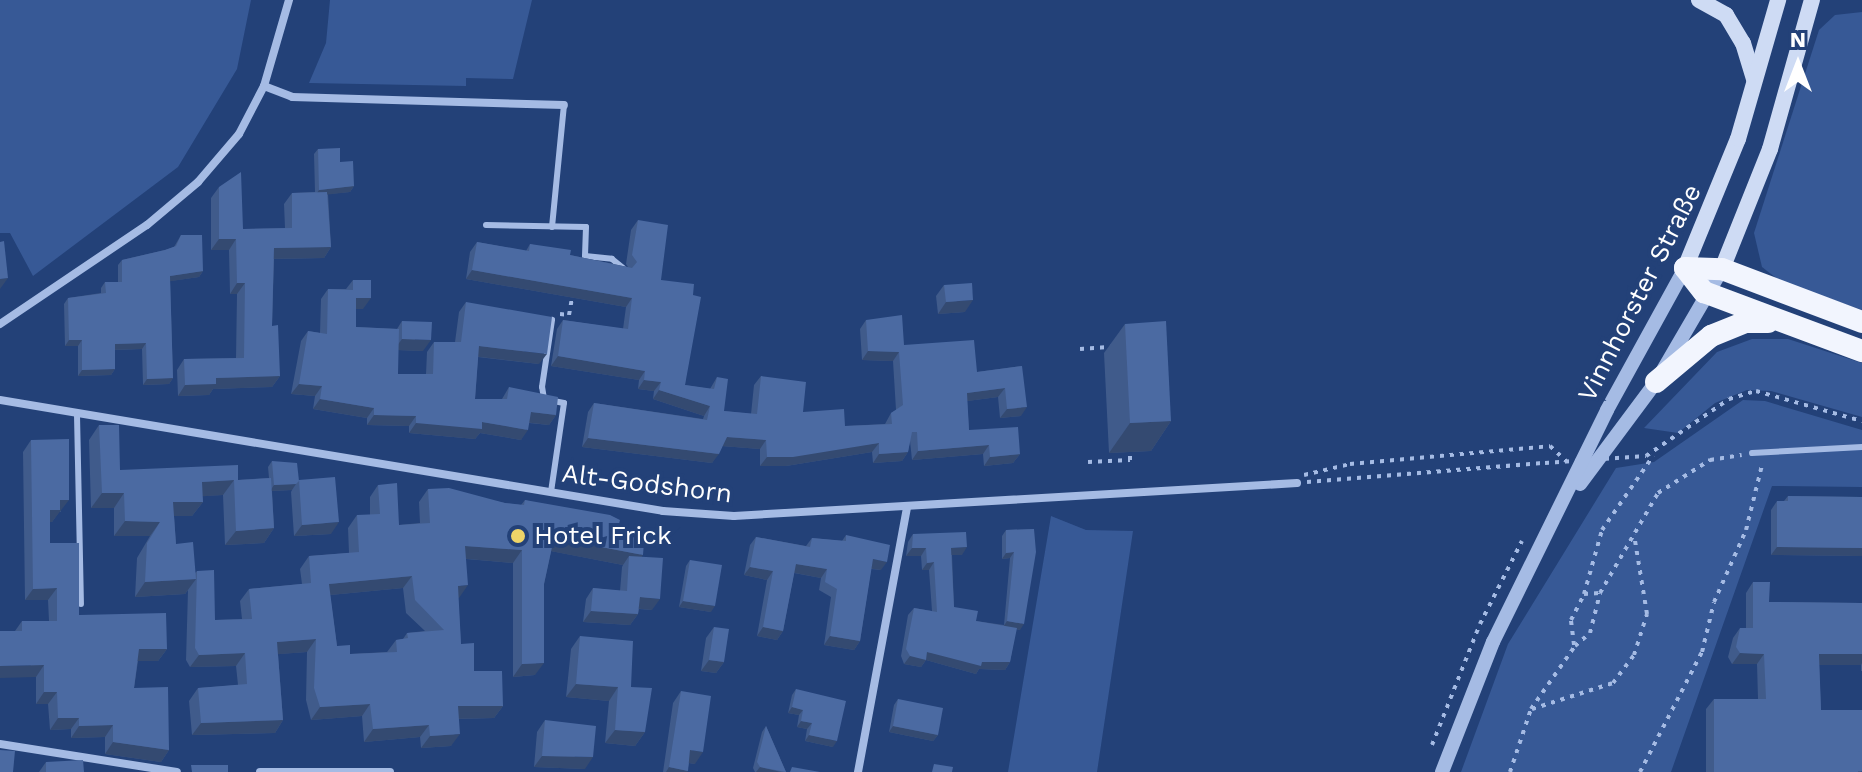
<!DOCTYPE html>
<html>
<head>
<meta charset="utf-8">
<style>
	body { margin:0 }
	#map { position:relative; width:1862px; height:772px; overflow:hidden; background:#234178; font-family:"Work Sans",sans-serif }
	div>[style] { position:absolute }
	.green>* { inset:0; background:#375996 }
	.path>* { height:4px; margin-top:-2px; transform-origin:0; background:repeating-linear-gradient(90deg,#a5bbe4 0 4px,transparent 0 10px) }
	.service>* { height:6px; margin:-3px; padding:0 3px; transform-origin:3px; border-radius:3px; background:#a5bbe4 }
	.minor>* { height:8px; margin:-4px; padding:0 4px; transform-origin:4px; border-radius:4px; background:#a5bbe4 }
	.tertiary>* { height:14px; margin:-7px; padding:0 7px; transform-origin:7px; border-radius:7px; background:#a5bbe4 }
	.secondary>* { height:16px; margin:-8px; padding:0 8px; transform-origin:8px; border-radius:8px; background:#cedbf4 }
	.trunk>* { height:22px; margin:-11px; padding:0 11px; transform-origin:11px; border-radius:11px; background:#f2f5fe }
	.path-bridge>* { height:4px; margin-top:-2px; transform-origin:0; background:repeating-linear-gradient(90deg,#a5bbe4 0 4px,transparent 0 10px) }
	.wall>* { inset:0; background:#405b8b }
	.shaded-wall>* { inset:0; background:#344a71 }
	.building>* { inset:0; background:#4b6aa2 }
	.dots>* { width:22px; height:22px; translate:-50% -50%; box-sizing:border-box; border:4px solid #234178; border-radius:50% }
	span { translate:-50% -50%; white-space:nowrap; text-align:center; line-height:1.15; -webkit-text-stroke:8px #234178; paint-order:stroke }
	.street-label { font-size:26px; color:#fff }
	.poi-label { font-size:26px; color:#fff }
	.left { translate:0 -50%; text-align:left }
	.north { position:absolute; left:1758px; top:24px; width:80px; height:80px; -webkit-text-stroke:6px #234178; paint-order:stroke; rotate:0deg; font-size:22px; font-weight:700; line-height:32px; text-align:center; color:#fff }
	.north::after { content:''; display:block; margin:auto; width:28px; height:36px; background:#fff; clip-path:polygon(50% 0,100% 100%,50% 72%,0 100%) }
</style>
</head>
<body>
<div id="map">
	<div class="green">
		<i style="clip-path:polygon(0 0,251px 0,237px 69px,178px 167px,33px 276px,10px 233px,0 233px)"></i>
		<i style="clip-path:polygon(330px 0,532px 0,513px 79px,466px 78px,466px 86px,309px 83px,326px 43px)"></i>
		<i style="clip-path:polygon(1862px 12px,1862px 310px,1780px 281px,1762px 267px,1754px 233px,1819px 30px,1835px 15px)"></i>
		<i style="clip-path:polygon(1752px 339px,1788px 339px,1862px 363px,1862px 417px,1771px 391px,1747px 390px,1715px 403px,1678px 433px,1644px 428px,1717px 352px)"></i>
		<i style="clip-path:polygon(1743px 400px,1765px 401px,1862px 430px,1862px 487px,1772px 486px,1671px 772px,1461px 772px,1508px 644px,1616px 468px,1654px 462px)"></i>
		<i style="clip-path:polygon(1051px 516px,1086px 530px,1133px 531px,1097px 772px,1008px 772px)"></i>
	</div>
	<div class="path">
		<i style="left:560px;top:314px;width:9px;rotate:6deg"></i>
		<i style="left:569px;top:315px;width:22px;rotate:-80deg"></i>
		<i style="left:1080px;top:349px;width:32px;rotate:-4deg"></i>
		<i style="left:1646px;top:456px;width:101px;rotate:-34.5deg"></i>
		<i style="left:1729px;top:399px;width:28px;rotate:-17deg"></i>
		<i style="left:1756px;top:391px;width:110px;rotate:15.8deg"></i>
		<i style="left:1088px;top:462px;width:42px;rotate:-2.7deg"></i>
		<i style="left:1130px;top:460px;width:8px;rotate:-90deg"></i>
		<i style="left:1304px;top:475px;width:47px;rotate:-13.4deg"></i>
		<i style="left:1350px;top:464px;width:201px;rotate:-5.1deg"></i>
		<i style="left:1550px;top:446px;width:22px;rotate:43deg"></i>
		<i style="left:1307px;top:482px;width:239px;rotate:-4.6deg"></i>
		<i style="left:1584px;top:594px;width:16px;rotate:-4deg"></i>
		<i style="left:1574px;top:645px;width:25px;rotate:-97deg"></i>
		<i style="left:1571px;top:620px;width:29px;rotate:-63deg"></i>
		<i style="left:1584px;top:594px;width:66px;rotate:-74.3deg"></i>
		<i style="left:1602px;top:530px;width:90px;rotate:-55.4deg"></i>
		<i style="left:1532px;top:709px;width:85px;rotate:-17.8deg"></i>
		<i style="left:1613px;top:683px;width:35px;rotate:-53deg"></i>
		<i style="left:1634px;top:655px;width:43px;rotate:-72.4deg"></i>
		<i style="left:1647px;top:614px;width:80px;rotate:-99.3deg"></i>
		<i style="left:1432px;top:745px;width:130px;rotate:-68.4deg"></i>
		<i style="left:1480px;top:624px;width:93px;rotate:-63.2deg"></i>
		<i style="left:1510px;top:772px;width:66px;rotate:-71.6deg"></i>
		<i style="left:1531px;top:709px;width:77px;rotate:-55.1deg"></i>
		<i style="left:1575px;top:646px;width:20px;rotate:-41deg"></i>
		<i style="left:1590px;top:633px;width:41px;rotate:-76deg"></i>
		<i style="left:1600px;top:593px;width:116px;rotate:-59.9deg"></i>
		<i style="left:1658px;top:493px;width:62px;rotate:-32.4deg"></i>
		<i style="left:1710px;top:460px;width:32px;rotate:-9deg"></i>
		<i style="left:1640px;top:772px;width:135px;rotate:-62.7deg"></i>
		<i style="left:1702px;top:652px;width:51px;rotate:-76.5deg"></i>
		<i style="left:1714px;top:602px;width:79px;rotate:-66deg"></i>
		<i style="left:1746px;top:530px;width:67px;rotate:-76.2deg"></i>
	</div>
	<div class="service">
		<i style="left:486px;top:225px;width:100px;rotate:1.1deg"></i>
		<i style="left:586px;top:227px;width:29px;rotate:92deg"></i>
		<i style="left:585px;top:256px;width:27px;rotate:6deg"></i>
		<i style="left:612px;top:259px;width:14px;rotate:39deg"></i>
		<i style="left:552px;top:227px;width:123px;rotate:-84.4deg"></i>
		<i style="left:77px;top:415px;width:189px;rotate:88.8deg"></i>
		<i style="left:1752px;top:453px;width:110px;rotate:-3.1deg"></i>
		<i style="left:551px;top:492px;width:90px;rotate:-81.7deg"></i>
		<i style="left:564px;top:403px;width:20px;rotate:-169deg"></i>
		<i style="left:544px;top:399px;width:12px;rotate:-99deg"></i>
		<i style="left:542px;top:387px;width:68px;rotate:-81.5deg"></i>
	</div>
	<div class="minor">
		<i style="left:264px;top:86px;width:30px;rotate:21deg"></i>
		<i style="left:292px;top:97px;width:272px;rotate:1.7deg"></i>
		<i style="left:0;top:324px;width:177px;rotate:-34deg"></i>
		<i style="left:147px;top:225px;width:67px;rotate:-40.1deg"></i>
		<i style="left:198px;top:182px;width:63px;rotate:-49.5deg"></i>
		<i style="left:239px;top:134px;width:54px;rotate:-62.5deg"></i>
		<i style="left:264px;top:86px;width:90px;rotate:-73.8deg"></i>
		<i style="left:0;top:400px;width:672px;rotate:9.5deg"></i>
		<i style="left:663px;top:511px;width:71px;rotate:4deg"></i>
		<i style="left:734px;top:516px;width:564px;rotate:-3.35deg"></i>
		<i style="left:0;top:744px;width:179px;rotate:9deg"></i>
		<i style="left:260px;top:772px;width:130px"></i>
		<i style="left:858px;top:772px;width:269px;rotate:-79.5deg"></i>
	</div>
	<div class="tertiary">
		<i style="left:1580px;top:484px;width:127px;rotate:-53.3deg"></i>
		<i style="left:1656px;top:382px;width:131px;rotate:-59.7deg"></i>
		<i style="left:1442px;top:772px;width:140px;rotate:-68.6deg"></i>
		<i style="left:1493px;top:642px;width:258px;rotate:-63.8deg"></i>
		<i style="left:1607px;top:410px;width:162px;rotate:-61.2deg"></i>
	</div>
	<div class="secondary">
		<i style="left:1699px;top:0;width:31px;rotate:29deg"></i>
		<i style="left:1726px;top:15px;width:33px;rotate:59deg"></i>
		<i style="left:1743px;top:43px;width:38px;rotate:73deg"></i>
		<i style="left:1685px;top:268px;width:139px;rotate:-67.7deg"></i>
		<i style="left:1738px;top:139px;width:145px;rotate:-73.9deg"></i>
		<i style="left:1722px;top:269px;width:129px;rotate:-68.2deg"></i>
		<i style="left:1770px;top:149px;width:155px;rotate:-74.3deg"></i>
	</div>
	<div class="trunk">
		<i style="left:1685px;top:268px;width:31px;rotate:52deg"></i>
		<i style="left:1704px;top:292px;width:169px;rotate:20.5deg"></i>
		<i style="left:1685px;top:268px;width:37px;rotate:2deg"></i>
		<i style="left:1722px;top:269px;width:150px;rotate:20.7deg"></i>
		<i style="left:1656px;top:382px;width:72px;rotate:-39.9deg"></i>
		<i style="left:1711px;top:336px;width:37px;rotate:-22deg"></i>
		<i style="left:1745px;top:322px;width:23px"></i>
	</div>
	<div class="path-bridge">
		<i style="left:1545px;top:463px;width:101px;rotate:-4deg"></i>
	</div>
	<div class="wall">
		<i style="clip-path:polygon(318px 149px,340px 162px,354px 186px,350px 192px,328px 194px,331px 247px,324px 258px,274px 259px,272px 326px,280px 376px,272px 387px,213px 389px,209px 395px,178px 396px,177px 370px,184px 359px,236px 358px,237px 294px,230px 294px,229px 250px,211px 250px,211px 198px,219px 187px,243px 229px,285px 228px,284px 204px,292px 193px,315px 192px,314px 154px)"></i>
		<i style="clip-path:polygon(638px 220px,661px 280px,693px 295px,685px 385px,710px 389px,717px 377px,724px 411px,751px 414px,754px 385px,761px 376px,803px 412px,845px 426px,885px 424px,891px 413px,896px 410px,893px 361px,862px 360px,860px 329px,866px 320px,904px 345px,977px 372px,1022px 366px,1021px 416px,1000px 418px,998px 397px,967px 401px,969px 430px,1020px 454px,1013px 463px,984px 466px,983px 454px,912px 460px,910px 441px,908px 452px,902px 461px,873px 463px,872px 452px,786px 466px,760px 466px,760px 449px,722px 446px,712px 463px,582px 447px,588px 412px,594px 403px,703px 419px,704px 416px,653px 399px,654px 391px,638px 389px,639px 380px,551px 366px,557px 329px,563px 320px,623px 329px,626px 307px,466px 279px,470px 252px,477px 242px,526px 251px,530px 244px,570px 255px,628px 267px,626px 264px,631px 230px)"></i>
		<i style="clip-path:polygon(181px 235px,203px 271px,199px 277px,170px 281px,173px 378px,169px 384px,143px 385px,142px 349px,115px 350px,115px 369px,111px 375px,78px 376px,78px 346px,65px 346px,64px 304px,68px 298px,101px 293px,101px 288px,105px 282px,118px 282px,118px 265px,122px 260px,165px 250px,174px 247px)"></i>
		<i style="clip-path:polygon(353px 280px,363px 309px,356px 309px,356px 327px,397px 329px,402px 321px,423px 351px,398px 350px,398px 374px,426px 374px,427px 352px,434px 342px,455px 342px,459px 312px,466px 302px,539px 364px,478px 357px,475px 399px,502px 399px,509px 387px,556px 415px,549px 425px,529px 423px,521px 440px,480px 433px,475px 439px,409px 433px,409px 426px,367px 425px,367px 418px,313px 409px,315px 396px,291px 394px,301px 341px,308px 331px,320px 333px,321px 299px,328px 289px,346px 289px)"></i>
		<i style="clip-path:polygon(944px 285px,965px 312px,938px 314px,936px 296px)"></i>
		<i style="clip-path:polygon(1125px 324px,1171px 421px,1151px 451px,1109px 453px,1104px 353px)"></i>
		<i style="clip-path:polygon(evenodd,99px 425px,120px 470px,238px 480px,269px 478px,268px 467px,272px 461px,299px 481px,331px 534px,294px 536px,291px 492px,292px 490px,272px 491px,274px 528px,264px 543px,225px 545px,223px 495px,202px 496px,203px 502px,192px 516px,174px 516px,176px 544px,195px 573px,197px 571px,215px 620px,242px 619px,240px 601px,249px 589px,302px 584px,300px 569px,309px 556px,349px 553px,348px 528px,357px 515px,370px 515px,370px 497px,378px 485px,399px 525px,420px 523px,419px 502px,428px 489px,505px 503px,521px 505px,525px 500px,618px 528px,642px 557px,652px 610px,639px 609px,638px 614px,630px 625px,583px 622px,586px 599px,593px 588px,620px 591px,622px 567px,623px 565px,551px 551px,544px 584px,535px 675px,513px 677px,513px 563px,466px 559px,458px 598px,461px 644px,474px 671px,503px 706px,494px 718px,459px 719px,451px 746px,421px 748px,420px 737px,364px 742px,362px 716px,311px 720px,306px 700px,307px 652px,278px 654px,283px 720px,275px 733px,192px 735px,189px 701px,198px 688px,238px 685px,236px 666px,190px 667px,186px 660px,188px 590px,185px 594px,135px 597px,137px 558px,150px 536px,114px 536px,114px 508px,91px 508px,89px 440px,99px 425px,403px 588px,406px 613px,425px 631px,407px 633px,403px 639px,396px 640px,387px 652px,350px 654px,337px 646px,330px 595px,403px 588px)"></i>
		<i style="clip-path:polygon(31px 440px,61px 512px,59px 512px,52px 522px,50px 522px,50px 543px,79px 615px,167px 649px,158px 661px,138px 661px,134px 688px,169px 750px,161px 762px,105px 754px,105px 737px,71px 738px,71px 729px,50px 730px,48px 704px,36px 704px,36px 677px,15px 631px,22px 621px,49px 621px,48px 600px,25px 600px,23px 452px)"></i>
		<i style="clip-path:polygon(1788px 496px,1862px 497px,1862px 556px,1771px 555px,1771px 510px,1777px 501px,1784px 501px)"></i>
		<i style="clip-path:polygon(1034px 529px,1020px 630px,1016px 629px,1010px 662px,1005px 670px,979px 669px,976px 674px,926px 660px,921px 667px,904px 664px,901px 656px,908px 615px,914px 608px,932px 611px,929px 570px,922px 570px,921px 556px,906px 556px,908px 542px,913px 534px,962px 555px,952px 555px,954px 607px,976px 621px,1004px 625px,1010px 558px,1002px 559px,1002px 536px,1006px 530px)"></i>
		<i style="clip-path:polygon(846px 535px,881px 570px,871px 569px,860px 641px,854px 650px,824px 645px,831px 597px,819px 590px,821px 578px,794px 573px,783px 631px,777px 640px,757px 636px,767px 580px,744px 575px,750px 545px,756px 537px,806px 546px,812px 538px,842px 541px)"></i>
		<i style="clip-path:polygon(690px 560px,711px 612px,679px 607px,686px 566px)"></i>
		<i style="clip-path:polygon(1753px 582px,1769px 602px,1862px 603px,1862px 671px,1861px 671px,1861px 665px,1819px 665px,1821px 710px,1862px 772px,1706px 772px,1706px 709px,1714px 699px,1758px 699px,1757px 664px,1732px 664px,1728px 657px,1733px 638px,1740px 628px,1746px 628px,1746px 593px)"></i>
		<i style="clip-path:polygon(714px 627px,724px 662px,716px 673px,701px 671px,706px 638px)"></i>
		<i style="clip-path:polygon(580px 636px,631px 687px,645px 732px,635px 746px,605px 743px,609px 701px,566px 697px,571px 649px)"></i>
		<i style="clip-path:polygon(796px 689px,833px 747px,805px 741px,807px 729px,797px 727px,799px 715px,788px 713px,792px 695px)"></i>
		<i style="clip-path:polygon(681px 691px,695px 764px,689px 763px,687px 772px,663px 772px,673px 703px)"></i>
		<i style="clip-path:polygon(898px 699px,938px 735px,933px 741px,889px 732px,894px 705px)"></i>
		<i style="clip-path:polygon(545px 720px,585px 769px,534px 767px,537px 732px)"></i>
		<i style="clip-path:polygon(766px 726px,786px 772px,755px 772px,753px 768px,762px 732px)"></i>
		<i style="clip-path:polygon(46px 762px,84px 772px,39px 772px)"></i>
	</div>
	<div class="shaded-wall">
		<i style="clip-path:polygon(354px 186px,350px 192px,315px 196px,319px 190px)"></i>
		<i style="clip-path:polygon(219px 239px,236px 239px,229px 250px,211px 250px)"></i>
		<i style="clip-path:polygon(331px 247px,324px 258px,267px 259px,274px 248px)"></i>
		<i style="clip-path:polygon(472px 270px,632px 298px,626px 307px,466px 279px)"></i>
		<i style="clip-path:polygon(203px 271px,199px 277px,165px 282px,170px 276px)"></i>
		<i style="clip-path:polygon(8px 278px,0 289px,0 279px)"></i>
		<i style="clip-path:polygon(237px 283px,245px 283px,237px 294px,230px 294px)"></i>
		<i style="clip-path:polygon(356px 298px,371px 298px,363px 309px,349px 309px)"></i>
		<i style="clip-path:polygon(973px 300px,965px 312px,938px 314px,946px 302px)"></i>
		<i style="clip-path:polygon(402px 339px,431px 340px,423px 351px,394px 350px)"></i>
		<i style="clip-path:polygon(69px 340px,82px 340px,78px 346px,65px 346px)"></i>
		<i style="clip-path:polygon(146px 343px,142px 349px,110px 350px,115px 344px)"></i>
		<i style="clip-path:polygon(479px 346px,547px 354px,539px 364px,472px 356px)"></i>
		<i style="clip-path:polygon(868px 351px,899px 352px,893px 361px,862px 360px)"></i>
		<i style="clip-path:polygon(558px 356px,645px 371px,639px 380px,551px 366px)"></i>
		<i style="clip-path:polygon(115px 369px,111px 375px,78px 376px,82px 370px)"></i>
		<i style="clip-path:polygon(280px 376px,272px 387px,213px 389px,209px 395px,178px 396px,185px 385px,216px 378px)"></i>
		<i style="clip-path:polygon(173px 378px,169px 384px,143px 385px,147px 379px)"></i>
		<i style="clip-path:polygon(644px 380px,661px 382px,654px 391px,638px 389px)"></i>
		<i style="clip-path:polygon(299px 384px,322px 386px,315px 396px,291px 394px)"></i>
		<i style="clip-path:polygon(1005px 388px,998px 397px,960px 402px,967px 393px)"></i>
		<i style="clip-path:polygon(659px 390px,710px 406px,704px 416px,653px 399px)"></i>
		<i style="clip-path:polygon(320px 399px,374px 408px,367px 418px,313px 409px)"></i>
		<i style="clip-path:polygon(1027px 407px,1021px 416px,1000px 418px,1007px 409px)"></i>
		<i style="clip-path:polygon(531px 412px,556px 415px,549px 425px,524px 422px)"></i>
		<i style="clip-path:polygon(374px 415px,416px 416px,409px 426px,367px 425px)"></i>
		<i style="clip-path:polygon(1171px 421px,1151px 451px,1109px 453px,1130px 423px)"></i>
		<i style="clip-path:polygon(482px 422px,528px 430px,521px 440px,480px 433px,475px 439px,409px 433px,416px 423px)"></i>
		<i style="clip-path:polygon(727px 437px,766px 440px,760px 449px,721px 446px)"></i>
		<i style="clip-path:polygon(588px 438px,719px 454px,712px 463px,582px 447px)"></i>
		<i style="clip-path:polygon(879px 443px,872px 452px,786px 466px,760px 466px,767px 457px)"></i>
		<i style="clip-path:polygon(989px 445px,983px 454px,912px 460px,918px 451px)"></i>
		<i style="clip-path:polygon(908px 452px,902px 461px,873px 463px,879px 454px)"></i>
		<i style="clip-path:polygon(1020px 454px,1013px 463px,984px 466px,990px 457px)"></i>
		<i style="clip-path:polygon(234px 480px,223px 495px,192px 497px,202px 482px)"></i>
		<i style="clip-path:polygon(296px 484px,292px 490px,270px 491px,274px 485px)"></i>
		<i style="clip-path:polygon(102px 493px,124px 493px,114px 508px,91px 508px)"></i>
		<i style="clip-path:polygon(60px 500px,69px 500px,52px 522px,42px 522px,50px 510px)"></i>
		<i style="clip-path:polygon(173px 502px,203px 502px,192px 516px,163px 516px)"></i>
		<i style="clip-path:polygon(125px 521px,160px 522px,150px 536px,114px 536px)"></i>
		<i style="clip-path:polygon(339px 522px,331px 534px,294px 536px,302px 525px)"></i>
		<i style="clip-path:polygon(274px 528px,264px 543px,225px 545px,236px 531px)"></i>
		<i style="clip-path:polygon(554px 538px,643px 555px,634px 567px,629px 556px,623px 565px,545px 550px)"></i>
		<i style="clip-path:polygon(465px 546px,522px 550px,513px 563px,457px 558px)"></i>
		<i style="clip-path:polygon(967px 547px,962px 555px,946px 555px,951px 548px)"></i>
		<i style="clip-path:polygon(1777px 547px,1862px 548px,1862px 556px,1771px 555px)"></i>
		<i style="clip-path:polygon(912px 548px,926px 548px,921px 556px,906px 556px)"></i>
		<i style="clip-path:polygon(1014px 552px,1010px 558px,1002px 559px,1006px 553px)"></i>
		<i style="clip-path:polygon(873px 559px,887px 562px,881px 570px,867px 568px)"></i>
		<i style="clip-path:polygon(934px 562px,929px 570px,922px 570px,927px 563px)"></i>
		<i style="clip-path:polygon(796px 564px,827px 569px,821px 578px,790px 572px)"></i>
		<i style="clip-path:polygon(750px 567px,773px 571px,767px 580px,744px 575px)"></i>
		<i style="clip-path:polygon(412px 576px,403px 588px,320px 596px,329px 584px)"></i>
		<i style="clip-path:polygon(196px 579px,185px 594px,135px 597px,145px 582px)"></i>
		<i style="clip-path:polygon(468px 585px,459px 598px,449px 598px,458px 586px)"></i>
		<i style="clip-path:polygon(57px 588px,48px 600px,25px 600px,33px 589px)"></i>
		<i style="clip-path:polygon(640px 597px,660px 599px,652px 610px,632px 608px)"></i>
		<i style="clip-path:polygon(683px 601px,715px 606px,711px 612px,679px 607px)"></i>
		<i style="clip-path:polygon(591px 611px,638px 614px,630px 625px,583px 622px)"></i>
		<i style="clip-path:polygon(1007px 621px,1024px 624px,1020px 630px,1003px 627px)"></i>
		<i style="clip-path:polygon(763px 627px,783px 631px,777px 640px,757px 636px)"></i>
		<i style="clip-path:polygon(830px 636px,860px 641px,854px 650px,824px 645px)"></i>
		<i style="clip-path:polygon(316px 639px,307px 652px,268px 655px,277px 642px)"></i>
		<i style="clip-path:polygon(139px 649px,167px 649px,158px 661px,131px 661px)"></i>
		<i style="clip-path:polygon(927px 652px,982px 662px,1010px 662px,1005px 670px,979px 669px,976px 674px,926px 660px,921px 667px,904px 664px,910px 656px)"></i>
		<i style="clip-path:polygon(245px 653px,236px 666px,190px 667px,199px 655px)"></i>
		<i style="clip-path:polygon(1740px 653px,1764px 654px,1757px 664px,1732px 664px)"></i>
		<i style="clip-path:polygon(1819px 654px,1862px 654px,1862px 663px,1861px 665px,1811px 665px)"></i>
		<i style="clip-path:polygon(709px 660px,724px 662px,716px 673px,701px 671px)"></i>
		<i style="clip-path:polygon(544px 663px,535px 675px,513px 677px,522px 664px)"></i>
		<i style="clip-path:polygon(44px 665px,36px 677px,0 678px,0 666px)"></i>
		<i style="clip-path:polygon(576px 684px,618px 687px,609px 701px,566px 697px)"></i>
		<i style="clip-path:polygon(44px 692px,57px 692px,48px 704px,36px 704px)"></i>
		<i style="clip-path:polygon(370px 704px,362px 716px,311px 720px,320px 707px)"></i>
		<i style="clip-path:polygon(458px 706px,503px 706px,494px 718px,449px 719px)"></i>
		<i style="clip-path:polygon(792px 707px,803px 710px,799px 715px,788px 713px)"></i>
		<i style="clip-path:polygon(58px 718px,79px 718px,71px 729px,50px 730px)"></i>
		<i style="clip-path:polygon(283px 720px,275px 733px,192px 735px,201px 723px)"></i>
		<i style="clip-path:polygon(801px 721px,812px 723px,807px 729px,797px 727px)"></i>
		<i style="clip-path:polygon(113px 725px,105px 737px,71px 738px,79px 726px)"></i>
		<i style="clip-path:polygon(429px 725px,420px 737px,364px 742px,373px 729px)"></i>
		<i style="clip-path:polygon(893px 726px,938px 735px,933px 741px,889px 732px)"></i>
		<i style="clip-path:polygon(615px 730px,645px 732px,635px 746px,605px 743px)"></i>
		<i style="clip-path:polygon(460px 734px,451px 746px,421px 748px,430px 736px)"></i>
		<i style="clip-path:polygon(809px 735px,837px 741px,833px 747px,805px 741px)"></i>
		<i style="clip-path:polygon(113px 742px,169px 750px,161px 762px,105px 754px)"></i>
		<i style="clip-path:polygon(690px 750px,703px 752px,695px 764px,682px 762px)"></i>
		<i style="clip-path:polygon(542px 756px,593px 757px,585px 769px,534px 767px)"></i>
		<i style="clip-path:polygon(669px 767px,688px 771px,687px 772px,666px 772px)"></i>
		<i style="clip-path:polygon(760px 767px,781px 772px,756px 772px)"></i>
	</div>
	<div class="building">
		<i style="clip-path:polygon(340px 148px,340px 162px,353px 161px,354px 186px,319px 190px,318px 149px)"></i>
		<i style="clip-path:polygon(241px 172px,243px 229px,292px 228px,292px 193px,327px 192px,331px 247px,274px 248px,272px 326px,278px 325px,280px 376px,216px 378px,216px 384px,185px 385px,184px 359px,244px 358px,245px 283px,237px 283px,236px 239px,219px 239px,219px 187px)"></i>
		<i style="clip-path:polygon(638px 220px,668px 225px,661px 280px,694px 284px,693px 295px,701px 297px,685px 385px,714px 389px,717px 377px,728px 379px,724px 411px,757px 414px,761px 376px,806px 382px,803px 412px,844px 409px,845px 426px,892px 424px,891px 413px,903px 405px,899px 352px,868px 351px,866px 320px,902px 315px,904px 345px,974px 340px,977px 372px,1022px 366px,1027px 407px,1007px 409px,1005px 388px,967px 393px,969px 430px,1018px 427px,1020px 454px,990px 457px,989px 445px,918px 451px,917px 432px,912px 432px,908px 452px,879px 454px,879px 443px,793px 457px,767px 457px,766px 440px,727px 437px,719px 454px,588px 438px,594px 403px,707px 420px,710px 406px,659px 390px,661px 382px,644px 380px,645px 371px,558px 356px,563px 320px,628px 329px,632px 298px,472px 270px,477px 242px,529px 251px,530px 244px,571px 250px,570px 255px,632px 268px,637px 262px,632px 255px)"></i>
		<i style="clip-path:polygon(181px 235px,202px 235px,203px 271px,170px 276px,173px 378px,147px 379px,146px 343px,115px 344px,115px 369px,82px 370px,82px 340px,69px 340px,68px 298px,106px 293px,105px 282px,122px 282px,122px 260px,165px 250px,176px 246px)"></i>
		<i style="clip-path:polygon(4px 241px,8px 278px,0 279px,0 242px)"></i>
		<i style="clip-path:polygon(353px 280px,371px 280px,371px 298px,356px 298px,356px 327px,399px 329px,398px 374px,433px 374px,434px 342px,461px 342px,466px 302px,552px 317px,547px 354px,479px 346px,475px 399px,507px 399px,509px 387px,558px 397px,556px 415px,531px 412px,528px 430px,482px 422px,482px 429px,416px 423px,416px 416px,374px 415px,374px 408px,320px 399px,322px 386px,299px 384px,308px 331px,327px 334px,328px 289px,353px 290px)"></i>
		<i style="clip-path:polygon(972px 283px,973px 300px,946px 302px,944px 285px)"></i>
		<i style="clip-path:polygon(402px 321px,432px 322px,431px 340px,402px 339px)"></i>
		<i style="clip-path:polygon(1166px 321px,1171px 421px,1130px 423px,1125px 324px)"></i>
		<i style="clip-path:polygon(99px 425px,119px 425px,120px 470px,238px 465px,238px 480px,271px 478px,274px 528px,236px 531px,234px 480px,202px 482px,203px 502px,173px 502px,176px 544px,193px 542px,196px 579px,145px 582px,147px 543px,160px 522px,125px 521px,124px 493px,102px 493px)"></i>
		<i style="clip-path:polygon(69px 439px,69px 500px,60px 500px,60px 510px,50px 510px,50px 543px,79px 543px,79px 615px,166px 613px,167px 649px,139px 649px,134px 688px,168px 687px,169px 750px,113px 742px,113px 725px,79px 726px,79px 718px,58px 718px,57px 692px,44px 692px,44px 665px,0 666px,0 631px,22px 631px,22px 621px,57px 621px,57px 588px,33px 589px,31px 440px)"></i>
		<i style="clip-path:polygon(272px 461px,297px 463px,299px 481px,296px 484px,274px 485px)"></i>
		<i style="clip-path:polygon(335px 477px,339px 522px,302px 525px,299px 480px)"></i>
		<i style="clip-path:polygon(evenodd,397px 483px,399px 525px,430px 523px,428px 489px,449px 488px,505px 503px,524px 505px,525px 500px,610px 515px,620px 520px,618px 528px,645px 529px,643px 555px,554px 538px,544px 584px,544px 663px,522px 664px,522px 550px,465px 546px,468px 585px,458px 586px,461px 644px,474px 643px,474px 671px,502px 671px,503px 706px,458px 706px,460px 734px,430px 736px,429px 725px,373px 729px,370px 704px,320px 707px,314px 688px,316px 639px,277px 642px,283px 720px,201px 723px,198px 688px,247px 684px,245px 653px,199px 655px,195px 648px,197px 571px,214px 570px,215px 620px,252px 619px,249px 589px,311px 583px,309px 556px,359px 552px,357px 515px,380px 514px,378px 485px,397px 483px,412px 576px,415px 600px,444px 630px,407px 633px,408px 638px,396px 640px,397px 652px,350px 654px,350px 645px,337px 646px,329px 584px,412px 576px)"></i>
		<i style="clip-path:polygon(1788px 496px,1862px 497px,1862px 548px,1777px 547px,1777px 501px,1788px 501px)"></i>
		<i style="clip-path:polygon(1034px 529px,1036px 552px,1024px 624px,1007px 621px,1014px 552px,1006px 553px,1006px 530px)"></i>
		<i style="clip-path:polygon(966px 532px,967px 547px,951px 548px,954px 607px,978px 611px,976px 621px,1017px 628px,1010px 662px,982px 662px,981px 666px,927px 652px,926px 660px,910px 656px,906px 649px,914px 608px,937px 612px,934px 562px,927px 563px,926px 548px,912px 548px,913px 534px)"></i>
		<i style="clip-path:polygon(846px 535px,890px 545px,887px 562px,873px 559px,860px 641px,830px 636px,837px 589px,825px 582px,827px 569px,796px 564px,783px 631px,763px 627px,773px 571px,750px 567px,756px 537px,810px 547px,812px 538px,846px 541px)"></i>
		<i style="clip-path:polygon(629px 556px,663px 558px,660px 599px,640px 597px,638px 614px,591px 611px,593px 588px,627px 591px)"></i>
		<i style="clip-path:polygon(690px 560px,722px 565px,715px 606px,683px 601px)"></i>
		<i style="clip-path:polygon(1753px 582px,1770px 582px,1769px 602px,1862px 603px,1862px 654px,1819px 654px,1821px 710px,1862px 710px,1862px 771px,1858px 771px,1858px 772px,1714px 772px,1714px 699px,1766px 699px,1764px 654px,1740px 653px,1736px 647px,1740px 628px,1753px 628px)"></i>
		<i style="clip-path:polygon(714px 627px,729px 629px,724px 662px,709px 660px)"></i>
		<i style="clip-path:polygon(580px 636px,633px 641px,631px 687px,652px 688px,645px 732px,615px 730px,618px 687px,576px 684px)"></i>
		<i style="clip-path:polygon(796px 689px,846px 701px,837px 741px,809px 735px,812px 723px,801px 721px,803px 710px,792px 707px)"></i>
		<i style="clip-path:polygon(681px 691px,711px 696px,703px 752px,690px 750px,688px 771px,669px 767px)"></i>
		<i style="clip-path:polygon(898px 699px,943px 708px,938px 735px,893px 726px)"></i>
		<i style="clip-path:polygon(545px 720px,596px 726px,593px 757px,542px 756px)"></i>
		<i style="clip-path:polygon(766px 726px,786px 772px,760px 767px,757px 762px)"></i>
		<i style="clip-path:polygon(0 750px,15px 751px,13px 772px,0 772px)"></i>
		<i style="clip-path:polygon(83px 760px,84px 772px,46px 772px,46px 762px)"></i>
		<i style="clip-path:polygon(934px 764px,953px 767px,952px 772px,932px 772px)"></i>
		<i style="clip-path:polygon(191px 765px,228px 765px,228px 772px,192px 772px)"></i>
		<i style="clip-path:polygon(792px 767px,820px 772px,790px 772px)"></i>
	</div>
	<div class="dots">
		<i style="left:518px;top:536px;background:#eed468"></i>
	</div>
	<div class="street-label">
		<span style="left:1640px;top:293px;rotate:-63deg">Vinnhorster Straße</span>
		<span style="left:647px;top:484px;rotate:7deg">Alt-Godshorn</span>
	</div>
	<div class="poi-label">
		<span class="left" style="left:534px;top:536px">Hotel Frick</span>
	</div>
	<div class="north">N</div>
</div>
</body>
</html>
